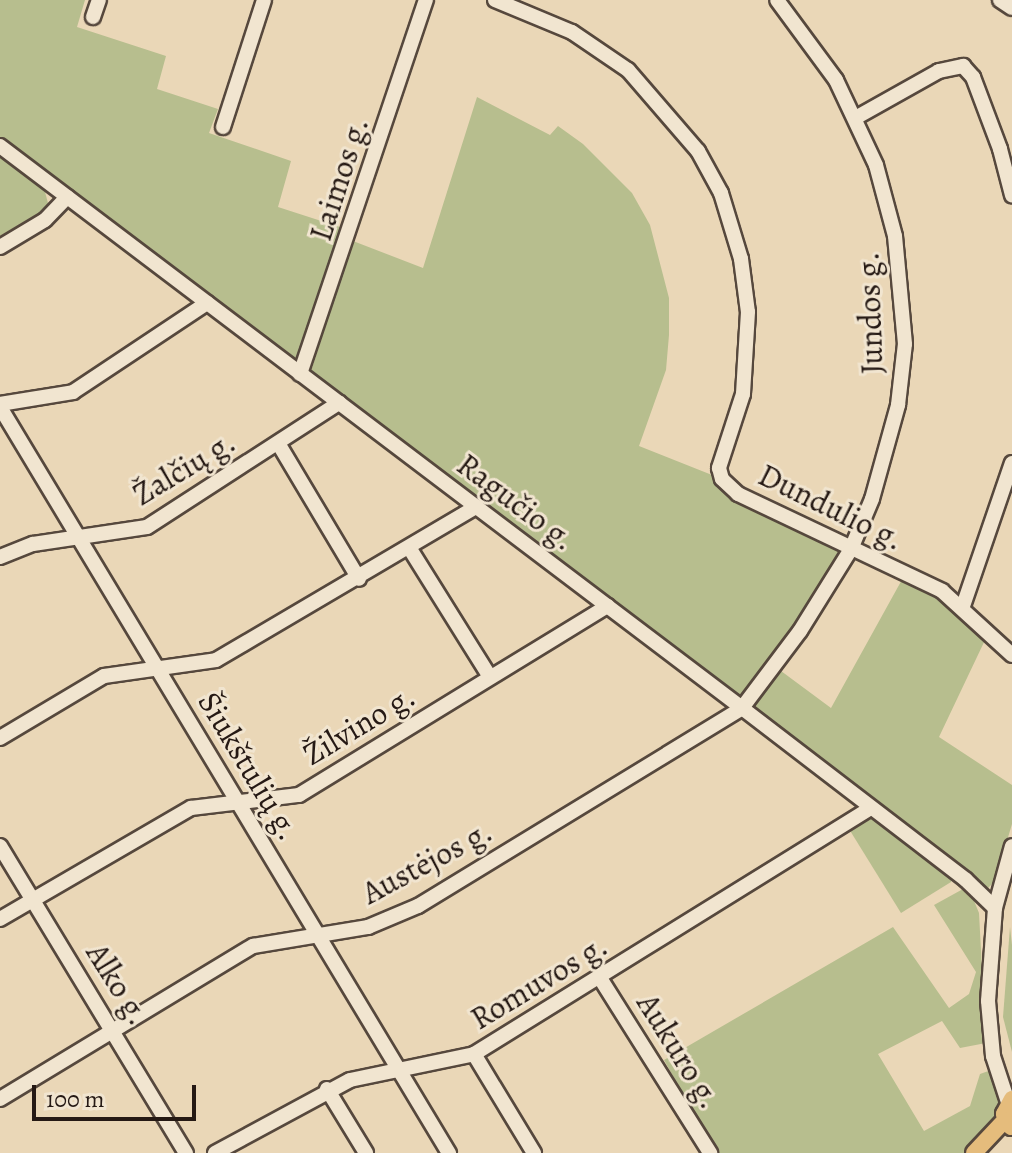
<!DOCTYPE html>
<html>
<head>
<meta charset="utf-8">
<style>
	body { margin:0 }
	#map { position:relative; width:1012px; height:1153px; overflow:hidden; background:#ead7b7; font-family:Alegreya,serif }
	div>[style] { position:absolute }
	.green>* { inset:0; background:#b7be8e }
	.roads { filter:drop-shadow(2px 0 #56483d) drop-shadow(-2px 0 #56483d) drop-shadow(0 2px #56483d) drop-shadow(0 -2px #56483d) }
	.minor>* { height:14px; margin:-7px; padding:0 7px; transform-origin:7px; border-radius:7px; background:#f1e5d0 }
	.major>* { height:16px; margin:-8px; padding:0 8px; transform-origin:8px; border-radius:8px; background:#e5bc7c }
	span { translate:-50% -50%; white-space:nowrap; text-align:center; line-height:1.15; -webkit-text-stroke:6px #f1e5d0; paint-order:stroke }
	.street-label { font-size:32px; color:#251914 }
	.scale { position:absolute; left:32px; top:1085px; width:164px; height:36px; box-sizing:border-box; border:4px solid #251914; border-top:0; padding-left:10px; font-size:24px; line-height:28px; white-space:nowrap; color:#251914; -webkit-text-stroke:6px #f1e5d0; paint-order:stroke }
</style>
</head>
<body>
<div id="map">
	<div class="green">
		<i style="clip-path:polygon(0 0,85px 0,77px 27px,166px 56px,157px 89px,218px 109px,209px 133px,291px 161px,278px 207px,346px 229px,299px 359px,293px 360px,0 138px)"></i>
		<i style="clip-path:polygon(477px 97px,550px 135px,558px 126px,583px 144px,632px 193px,650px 225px,669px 298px,669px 335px,666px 370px,639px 446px,712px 475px,722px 488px,840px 550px,789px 636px,741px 698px,311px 371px,353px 241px,423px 268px)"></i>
		<i style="clip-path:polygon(0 153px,44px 188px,49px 207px,0 236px)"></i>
		<i style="clip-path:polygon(904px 576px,947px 600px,986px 638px,939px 737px,1012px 785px,1012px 824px,995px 881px,988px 888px,750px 706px,777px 668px,831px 708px)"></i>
		<i style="clip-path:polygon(874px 817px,951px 877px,951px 882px,901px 913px,849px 829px)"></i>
		<i style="clip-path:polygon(963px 889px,972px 896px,979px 913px,986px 1043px,960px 1048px,942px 1021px,878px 1054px,924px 1131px,970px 1106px,980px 1074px,994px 1069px,1003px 1095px,997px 1121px,970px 1153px,716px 1153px,664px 1060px,893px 927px,949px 1008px,969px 994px,976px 972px,934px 905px)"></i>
		<i style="clip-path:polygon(1010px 927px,1012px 945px,1012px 1052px,1003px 1017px)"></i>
	</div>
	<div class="roads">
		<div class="minor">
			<i style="left:495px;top:0;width:83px;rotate:22.6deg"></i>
			<i style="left:572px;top:32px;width:68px;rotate:34.2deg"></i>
			<i style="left:628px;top:70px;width:107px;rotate:49.2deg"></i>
			<i style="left:698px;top:151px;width:48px;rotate:61.3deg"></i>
			<i style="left:721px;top:193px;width:69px;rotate:73.1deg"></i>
			<i style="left:741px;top:259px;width:53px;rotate:82.5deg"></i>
			<i style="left:748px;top:312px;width:82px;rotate:93.5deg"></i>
			<i style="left:743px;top:394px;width:78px;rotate:108deg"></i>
			<i style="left:719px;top:468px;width:11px;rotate:75deg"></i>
			<i style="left:722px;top:479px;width:22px;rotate:43deg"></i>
			<i style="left:738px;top:494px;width:226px;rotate:25.4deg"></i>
			<i style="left:942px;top:591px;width:95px;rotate:42.4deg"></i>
			<i style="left:1000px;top:0;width:14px;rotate:34deg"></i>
			<i style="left:93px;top:17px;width:18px;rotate:-71deg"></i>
			<i style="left:857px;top:117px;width:94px;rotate:-29.3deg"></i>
			<i style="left:939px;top:71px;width:25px;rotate:-12deg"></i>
			<i style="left:963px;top:66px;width:15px;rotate:48deg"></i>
			<i style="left:973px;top:77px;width:77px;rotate:69.4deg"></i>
			<i style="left:1000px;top:149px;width:48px;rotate:75.4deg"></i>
			<i style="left:223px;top:127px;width:133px;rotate:-72.1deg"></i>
			<i style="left:0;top:146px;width:931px;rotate:37.14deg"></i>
			<i style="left:742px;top:708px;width:282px;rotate:37.5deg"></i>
			<i style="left:966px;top:880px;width:40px;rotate:44deg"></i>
			<i style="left:0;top:247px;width:52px;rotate:-31deg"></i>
			<i style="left:45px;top:220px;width:32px;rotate:-46deg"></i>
			<i style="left:300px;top:374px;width:395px;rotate:-71.4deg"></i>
			<i style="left:0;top:404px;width:74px;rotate:-9.3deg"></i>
			<i style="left:73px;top:392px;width:161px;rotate:-33.6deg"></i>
			<i style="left:0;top:407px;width:871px;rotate:58.96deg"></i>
			<i style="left:278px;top:443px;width:158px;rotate:59.2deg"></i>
			<i style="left:410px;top:549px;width:151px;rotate:58deg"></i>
			<i style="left:0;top:557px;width:35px;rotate:-22deg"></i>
			<i style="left:33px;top:544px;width:115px;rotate:-8.5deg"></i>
			<i style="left:147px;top:527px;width:229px;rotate:-32.9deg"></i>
			<i style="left:963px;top:606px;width:151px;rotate:-71.1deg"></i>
			<i style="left:0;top:738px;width:121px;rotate:-30.8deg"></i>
			<i style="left:104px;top:676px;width:113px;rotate:-8.1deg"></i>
			<i style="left:216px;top:660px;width:302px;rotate:-30.5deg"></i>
			<i style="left:0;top:846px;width:359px;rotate:58.8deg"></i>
			<i style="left:0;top:919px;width:221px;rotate:-30.2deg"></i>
			<i style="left:191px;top:808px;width:109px;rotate:-6.9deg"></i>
			<i style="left:299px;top:795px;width:362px;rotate:-31.5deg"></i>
			<i style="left:600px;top:978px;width:207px;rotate:57.8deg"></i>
			<i style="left:474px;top:1054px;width:116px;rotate:58.8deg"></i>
			<i style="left:327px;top:1089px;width:75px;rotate:58.6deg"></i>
			<i style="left:0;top:1099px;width:296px;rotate:-31.2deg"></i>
			<i style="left:253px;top:946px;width:117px;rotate:-9.4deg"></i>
			<i style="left:368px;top:927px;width:54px;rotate:-22.8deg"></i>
			<i style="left:418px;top:906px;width:380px;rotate:-31.4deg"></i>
			<i style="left:742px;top:708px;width:96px;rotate:-53deg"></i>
			<i style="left:800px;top:631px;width:97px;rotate:-58.1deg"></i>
			<i style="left:851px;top:549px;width:54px;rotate:-67.2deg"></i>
			<i style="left:872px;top:499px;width:98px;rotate:-74.5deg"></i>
			<i style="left:898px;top:405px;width:61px;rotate:-83.5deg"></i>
			<i style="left:905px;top:344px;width:108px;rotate:-95.3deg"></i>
			<i style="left:895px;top:236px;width:73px;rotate:-105deg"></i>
			<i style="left:876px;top:165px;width:94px;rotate:-115.2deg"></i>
			<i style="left:836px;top:80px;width:99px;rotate:-126.4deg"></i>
			<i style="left:1008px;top:1102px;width:48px;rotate:-108.1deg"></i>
			<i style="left:993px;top:1056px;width:55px;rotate:-95.2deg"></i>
			<i style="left:988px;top:1001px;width:93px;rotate:-85.7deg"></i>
			<i style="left:995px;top:908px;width:64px;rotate:-74.7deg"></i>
			<i style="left:215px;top:1153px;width:153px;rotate:-28.4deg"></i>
			<i style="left:350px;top:1080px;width:127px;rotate:-11.8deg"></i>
			<i style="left:474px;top:1054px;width:467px;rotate:-31.8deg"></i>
		</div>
		<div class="major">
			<i style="left:1011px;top:1127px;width:15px;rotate:-118deg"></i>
			<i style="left:1004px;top:1114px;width:17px;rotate:-62deg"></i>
			<i style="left:974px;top:1153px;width:45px;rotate:-46.8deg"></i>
		</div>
	</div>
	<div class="street-label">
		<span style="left:339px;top:179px;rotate:-72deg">Laimos g.</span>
		<span style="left:870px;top:313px;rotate:-92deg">Jundos g.</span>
		<span style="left:184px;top:468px;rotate:-31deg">Žalčių g.</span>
		<span style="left:516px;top:502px;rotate:37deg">Ragučio g.</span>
		<span style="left:831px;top:507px;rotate:26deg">Dundulio g.</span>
		<span style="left:359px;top:725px;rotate:-31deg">Žilvino g.</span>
		<span style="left:249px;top:766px;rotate:59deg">Šiukštulių g.</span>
		<span style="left:427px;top:862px;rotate:-28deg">Austėjos g.</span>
		<span style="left:539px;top:982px;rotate:-31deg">Romuvos g.</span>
		<span style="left:118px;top:984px;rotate:58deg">Alko g.</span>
		<span style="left:679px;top:1051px;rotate:58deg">Aukuro g.</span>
	</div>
	<div class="scale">100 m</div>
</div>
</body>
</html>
